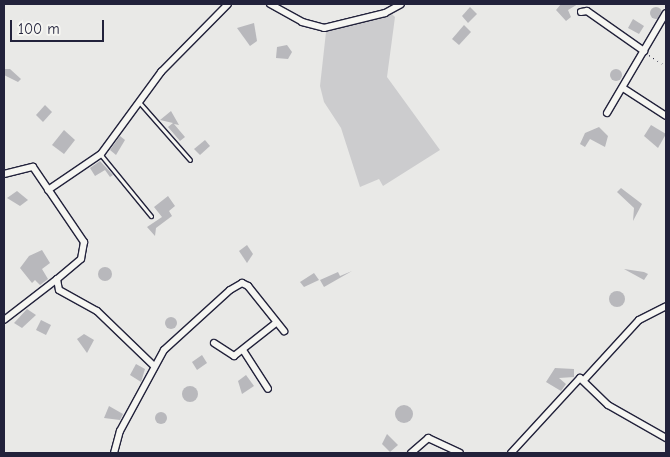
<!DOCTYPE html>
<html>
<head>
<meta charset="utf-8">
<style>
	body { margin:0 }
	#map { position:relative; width:670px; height:457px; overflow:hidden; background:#e9e9e7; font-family:"Comic Neue",sans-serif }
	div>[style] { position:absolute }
	.green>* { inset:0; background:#ccccce }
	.building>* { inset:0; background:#b8b8bc }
	.round { border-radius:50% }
	.path>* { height:1px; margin-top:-0.5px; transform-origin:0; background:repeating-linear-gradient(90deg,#22223b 0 1px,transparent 0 5px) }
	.roads { filter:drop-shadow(1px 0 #22223b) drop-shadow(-1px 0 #22223b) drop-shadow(0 1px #22223b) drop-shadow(0 -1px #22223b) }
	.lane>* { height:3px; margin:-1.5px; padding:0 1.5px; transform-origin:1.5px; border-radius:1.5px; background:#f6f6f2 }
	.street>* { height:6px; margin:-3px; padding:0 3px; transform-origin:3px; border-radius:3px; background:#f6f6f2 }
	span { translate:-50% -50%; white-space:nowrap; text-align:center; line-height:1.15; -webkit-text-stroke:4.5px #f6f6f2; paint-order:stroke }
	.frame { position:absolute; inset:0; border:5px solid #22223b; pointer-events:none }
	.scale { position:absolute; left:10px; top:20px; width:94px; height:22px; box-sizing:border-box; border:2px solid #22223b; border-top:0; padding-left:6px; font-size:15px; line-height:18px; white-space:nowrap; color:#22223b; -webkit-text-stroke:4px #f6f6f2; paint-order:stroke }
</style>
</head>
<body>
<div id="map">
	<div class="green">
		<i style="clip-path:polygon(391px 13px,395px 17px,387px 77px,440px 150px,383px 186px,379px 179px,360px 187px,341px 128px,324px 102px,320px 86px,326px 32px)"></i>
	</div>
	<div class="building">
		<i style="clip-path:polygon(561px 4px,578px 4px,568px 10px,571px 17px,566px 21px,556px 10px)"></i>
		<i class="round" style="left:650px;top:7px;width:12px;height:12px"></i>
		<i style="clip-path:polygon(470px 7px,477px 14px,468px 23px,462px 16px)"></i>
		<i style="clip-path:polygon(633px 19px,644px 26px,639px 34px,628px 28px)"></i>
		<i style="clip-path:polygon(254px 23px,257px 41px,250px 46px,237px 28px)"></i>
		<i style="clip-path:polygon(464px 25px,471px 32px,459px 45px,452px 39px)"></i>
		<i style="clip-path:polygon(287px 45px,292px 52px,288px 59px,276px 58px,277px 47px)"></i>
		<i class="round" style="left:610px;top:69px;width:12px;height:12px"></i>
		<i style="clip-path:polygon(10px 69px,21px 79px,18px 82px,4px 75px,4px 69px)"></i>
		<i style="clip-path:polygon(45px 105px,52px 112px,43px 122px,36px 115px)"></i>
		<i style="clip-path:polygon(171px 111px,179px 125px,174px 124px,185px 137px,180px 141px,168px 127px,173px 123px,160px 120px)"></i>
		<i style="clip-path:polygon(651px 125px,666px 134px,658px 148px,644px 136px)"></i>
		<i style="clip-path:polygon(599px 127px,608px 136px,605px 147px,590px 139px,585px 147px,580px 144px,585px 133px)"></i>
		<i style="clip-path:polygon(64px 130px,75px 140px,64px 154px,52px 145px)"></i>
		<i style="clip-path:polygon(120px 136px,125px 140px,116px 155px,110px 150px)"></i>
		<i style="clip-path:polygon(205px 140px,210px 146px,200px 155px,194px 149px)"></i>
		<i style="clip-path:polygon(100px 161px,113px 175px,110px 177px,105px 170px,95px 176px,90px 168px)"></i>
		<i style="clip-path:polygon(621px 188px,642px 204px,633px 221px,634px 208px,617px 192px)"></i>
		<i style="clip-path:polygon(17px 191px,28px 200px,20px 206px,7px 198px)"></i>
		<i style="clip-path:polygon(168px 196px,175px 206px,169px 211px,172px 216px,156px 228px,155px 236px,147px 227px,162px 217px,154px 207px)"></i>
		<i style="clip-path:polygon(247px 245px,253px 254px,247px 263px,239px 251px)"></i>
		<i style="clip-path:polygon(42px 250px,50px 263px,42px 269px,48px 279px,40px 285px,35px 280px,32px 283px,20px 268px,29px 256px)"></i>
		<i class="round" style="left:98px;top:267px;width:14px;height:14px"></i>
		<i style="clip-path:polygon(624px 269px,644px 272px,648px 274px,644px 280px)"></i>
		<i style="clip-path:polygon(352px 271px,324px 287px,320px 280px,338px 272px,340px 276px)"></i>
		<i style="clip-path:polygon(314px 273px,319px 280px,304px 287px,300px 282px)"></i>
		<i class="round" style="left:609px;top:291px;width:16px;height:16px"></i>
		<i style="clip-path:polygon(27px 309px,36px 315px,22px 328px,14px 323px)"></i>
		<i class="round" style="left:165px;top:317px;width:12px;height:12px"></i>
		<i style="clip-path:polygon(41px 320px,51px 325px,46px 335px,36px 330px)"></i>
		<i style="clip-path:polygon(84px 334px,94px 340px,87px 353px,77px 339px)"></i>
		<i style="clip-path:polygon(202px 355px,207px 363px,197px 370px,192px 362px)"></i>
		<i style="clip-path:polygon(136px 364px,145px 369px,141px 382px,130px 375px)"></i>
		<i style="clip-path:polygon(555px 368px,574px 369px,574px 377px,559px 378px,566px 384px,561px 391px,546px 382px)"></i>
		<i style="clip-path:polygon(246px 375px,254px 386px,242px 394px,238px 381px)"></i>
		<i class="round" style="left:182px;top:386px;width:16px;height:16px"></i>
		<i class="round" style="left:395px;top:405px;width:18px;height:18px"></i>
		<i style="clip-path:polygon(109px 406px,123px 414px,120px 420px,104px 418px)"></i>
		<i class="round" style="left:155px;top:412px;width:12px;height:12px"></i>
		<i style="clip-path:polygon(387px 434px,398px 445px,390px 452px,382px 444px)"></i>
	</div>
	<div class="path">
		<i style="left:649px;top:55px;width:20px;rotate:33deg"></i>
	</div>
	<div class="roads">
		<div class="lane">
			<i style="left:139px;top:102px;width:77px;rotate:48.7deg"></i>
			<i style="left:101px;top:155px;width:79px;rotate:50.7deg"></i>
		</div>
		<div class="street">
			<i style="left:270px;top:4px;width:37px;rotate:29deg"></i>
			<i style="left:302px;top:22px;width:23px;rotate:15deg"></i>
			<i style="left:324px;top:28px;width:63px;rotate:-13.8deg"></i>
			<i style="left:385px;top:13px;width:18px;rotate:-29deg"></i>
			<i style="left:581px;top:12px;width:6px;rotate:-9deg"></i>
			<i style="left:587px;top:11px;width:70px;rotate:35.1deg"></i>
			<i style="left:623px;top:88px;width:51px;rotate:33.1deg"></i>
			<i style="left:607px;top:113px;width:116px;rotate:-59.5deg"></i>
			<i style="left:4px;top:174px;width:30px;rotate:-14deg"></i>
			<i style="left:33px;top:167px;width:91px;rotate:55.8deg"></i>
			<i style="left:84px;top:242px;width:17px;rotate:100deg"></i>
			<i style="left:81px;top:259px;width:31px;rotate:140deg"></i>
			<i style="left:57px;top:279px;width:11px;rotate:80deg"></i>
			<i style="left:59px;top:290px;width:43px;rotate:28.9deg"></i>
			<i style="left:97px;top:311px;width:78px;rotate:44deg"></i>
			<i style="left:48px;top:190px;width:64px;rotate:-34.2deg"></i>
			<i style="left:101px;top:154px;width:102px;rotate:-53.8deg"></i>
			<i style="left:161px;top:72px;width:95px;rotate:-45.4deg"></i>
			<i style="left:4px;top:320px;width:67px;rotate:-37.7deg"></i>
			<i style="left:214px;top:343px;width:24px;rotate:33deg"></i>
			<i style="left:234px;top:356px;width:53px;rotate:-38.2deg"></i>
			<i style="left:243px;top:350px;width:46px;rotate:57.3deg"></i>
			<i style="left:584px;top:380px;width:81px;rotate:-47.5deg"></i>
			<i style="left:639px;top:320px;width:30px;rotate:-27deg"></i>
			<i style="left:114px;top:453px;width:23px;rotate:-75deg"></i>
			<i style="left:120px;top:431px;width:92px;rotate:-61.5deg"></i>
			<i style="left:164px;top:350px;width:89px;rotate:-42.3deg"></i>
			<i style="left:230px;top:290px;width:14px;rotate:-30deg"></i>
			<i style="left:242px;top:283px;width:7px;rotate:27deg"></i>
			<i style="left:248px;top:286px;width:58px;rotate:51.3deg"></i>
			<i style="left:411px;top:453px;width:23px;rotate:-41deg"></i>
			<i style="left:428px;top:438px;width:35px;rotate:25deg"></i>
			<i style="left:511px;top:453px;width:102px;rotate:-47.4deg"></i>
			<i style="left:580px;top:378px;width:39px;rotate:44deg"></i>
			<i style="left:608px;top:405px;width:67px;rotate:29.6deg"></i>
		</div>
	</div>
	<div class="frame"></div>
	<div class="scale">100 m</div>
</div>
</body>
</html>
